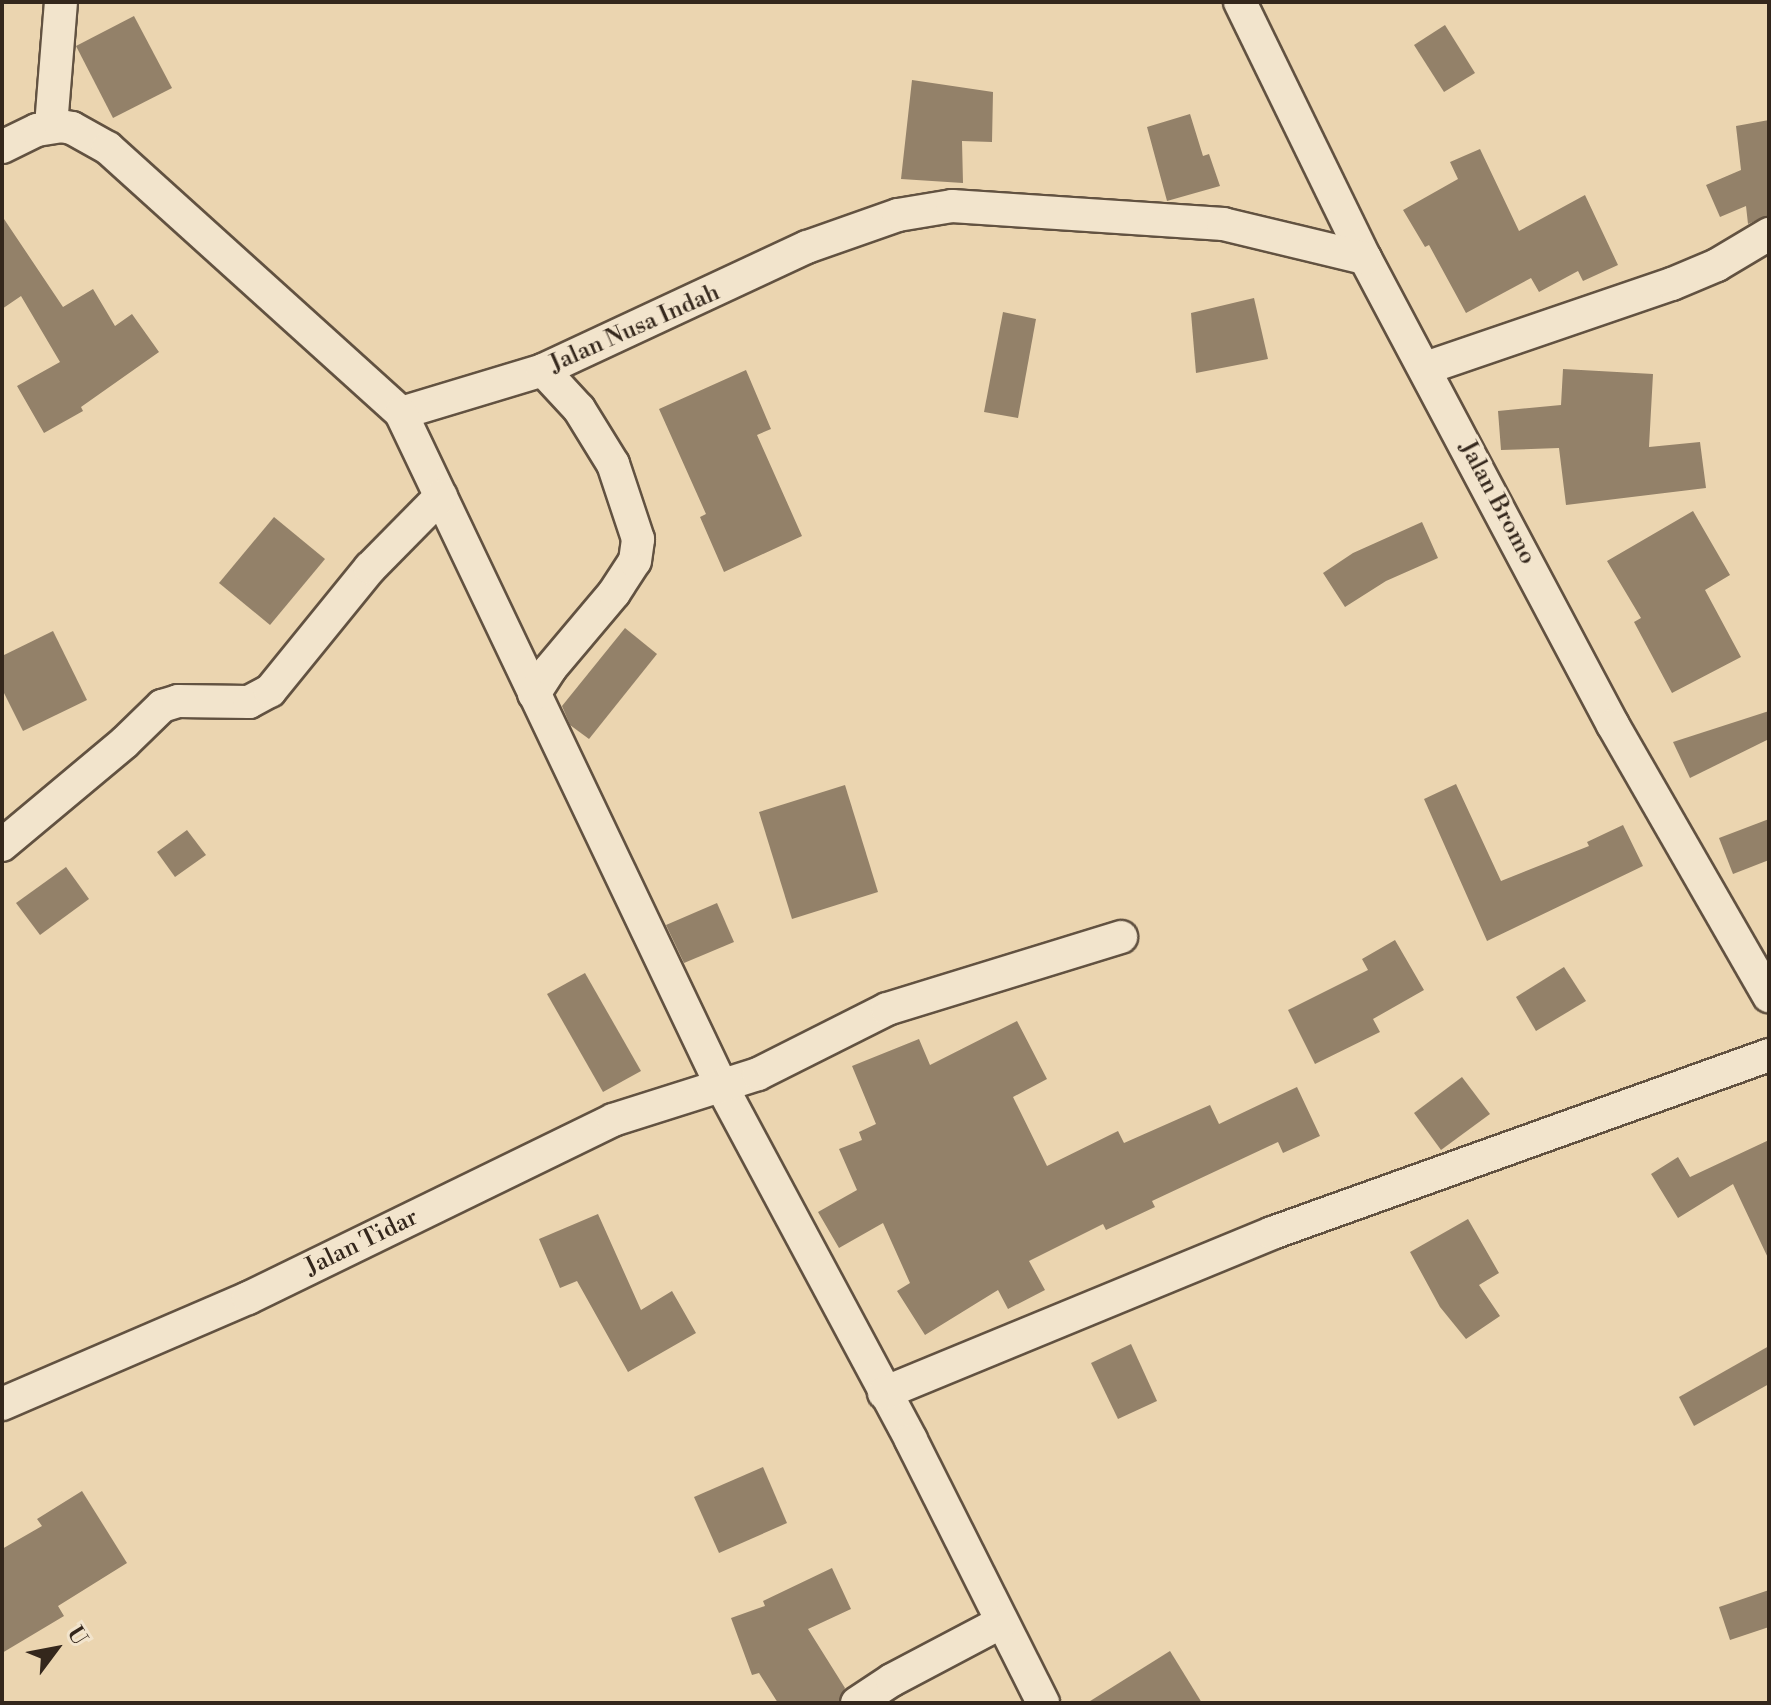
<!DOCTYPE html>
<html>
<head>
<meta charset="utf-8">
<style>
	body { margin:0 }
	#map { position:relative; width:1771px; height:1705px; overflow:hidden; background:#ebd5b0; font-family:"Libre Bodoni",serif }
	div>[style] { position:absolute }
	.building>* { inset:0; background:#938169 }
	.roads { filter:drop-shadow(2px 0 #625241) drop-shadow(-2px 0 #625241) drop-shadow(0 2px #625241) drop-shadow(0 -2px #625241) }
	.street>* { height:32px; margin:-16px; padding:0 16px; transform-origin:16px; border-radius:16px; background:#f2e4cc }
	span { translate:-50% -50%; white-space:nowrap; text-align:center; line-height:1.15; -webkit-text-stroke:6px #f2e4cc; paint-order:stroke }
	.street-label { font-size:24px; color:#34271c }
	.frame { position:absolute; inset:0; border:4px solid #34271c; pointer-events:none }
	.north { position:absolute; left:16px; top:1609px; width:80px; height:80px; -webkit-text-stroke:6px #f2e4cc; paint-order:stroke; rotate:58deg; font-size:22px; font-weight:700; line-height:32px; text-align:center; color:#34271c }
	.north::after { content:''; display:block; margin:auto; width:28px; height:36px; background:#34271c; clip-path:polygon(50% 0,100% 100%,50% 72%,0 100%) }
</style>
</head>
<body>
<div id="map">
	<div class="building">
		<i style="clip-path:polygon(134px 16px,172px 88px,113px 118px,76px 46px)"></i>
		<i style="clip-path:polygon(1445px 25px,1475px 73px,1444px 92px,1414px 45px)"></i>
		<i style="clip-path:polygon(912px 80px,993px 92px,992px 142px,962px 141px,963px 183px,901px 179px)"></i>
		<i style="clip-path:polygon(1190px 114px,1203px 156px,1209px 154px,1220px 186px,1167px 201px,1147px 127px)"></i>
		<i style="clip-path:polygon(1769px 120px,1769px 215px,1748px 224px,1746px 206px,1720px 217px,1706px 185px,1741px 170px,1736px 126px)"></i>
		<i style="clip-path:polygon(1480px 149px,1519px 231px,1585px 195px,1618px 265px,1583px 281px,1578px 271px,1539px 292px,1531px 278px,1466px 313px,1429px 245px,1425px 247px,1403px 210px,1458px 179px,1450px 162px)"></i>
		<i style="clip-path:polygon(2px 216px,63px 307px,93px 289px,115px 326px,132px 314px,159px 352px,81px 407px,83px 411px,44px 433px,17px 386px,60px 362px,21px 296px,2px 309px)"></i>
		<i style="clip-path:polygon(1254px 298px,1268px 359px,1196px 373px,1191px 313px)"></i>
		<i style="clip-path:polygon(1003px 312px,1036px 319px,1018px 418px,984px 412px)"></i>
		<i style="clip-path:polygon(1563px 369px,1653px 374px,1649px 447px,1700px 442px,1706px 488px,1566px 505px,1559px 448px,1501px 450px,1498px 411px,1561px 405px)"></i>
		<i style="clip-path:polygon(746px 370px,771px 429px,757px 435px,802px 536px,724px 572px,700px 517px,706px 514px,659px 409px)"></i>
		<i style="clip-path:polygon(1693px 511px,1730px 575px,1705px 590px,1741px 657px,1672px 693px,1634px 622px,1641px 618px,1607px 561px)"></i>
		<i style="clip-path:polygon(274px 517px,325px 559px,270px 625px,219px 583px)"></i>
		<i style="clip-path:polygon(1422px 522px,1438px 558px,1386px 581px,1345px 607px,1323px 573px,1353px 553px)"></i>
		<i style="clip-path:polygon(625px 628px,657px 654px,589px 739px,570px 725px,562px 706px)"></i>
		<i style="clip-path:polygon(53px 631px,87px 700px,23px 731px,2px 689px,2px 656px)"></i>
		<i style="clip-path:polygon(1769px 711px,1769px 739px,1690px 778px,1673px 742px)"></i>
		<i style="clip-path:polygon(1456px 784px,1501px 881px,1589px 846px,1587px 842px,1623px 825px,1643px 866px,1487px 941px,1424px 799px)"></i>
		<i style="clip-path:polygon(845px 785px,878px 892px,792px 919px,759px 812px)"></i>
		<i style="clip-path:polygon(1769px 819px,1769px 860px,1733px 874px,1719px 838px)"></i>
		<i style="clip-path:polygon(187px 830px,206px 855px,175px 877px,157px 852px)"></i>
		<i style="clip-path:polygon(66px 867px,89px 899px,40px 935px,16px 903px)"></i>
		<i style="clip-path:polygon(717px 903px,734px 942px,684px 963px,666px 925px)"></i>
		<i style="clip-path:polygon(1395px 940px,1424px 990px,1373px 1019px,1380px 1032px,1315px 1064px,1288px 1010px,1368px 970px,1362px 959px)"></i>
		<i style="clip-path:polygon(1564px 967px,1586px 1001px,1536px 1031px,1516px 997px)"></i>
		<i style="clip-path:polygon(585px 973px,641px 1071px,603px 1092px,547px 994px)"></i>
		<i style="clip-path:polygon(1017px 1021px,1047px 1079px,1013px 1097px,1047px 1166px,1118px 1131px,1124px 1143px,1210px 1105px,1219px 1124px,1297px 1087px,1320px 1136px,1283px 1153px,1278px 1142px,1152px 1201px,1155px 1207px,1106px 1230px,1103px 1224px,1029px 1261px,1045px 1290px,1008px 1309px,998px 1290px,925px 1335px,897px 1291px,910px 1283px,883px 1223px,839px 1248px,818px 1212px,857px 1190px,839px 1149px,862px 1140px,859px 1132px,876px 1124px,852px 1066px,919px 1039px,930px 1065px)"></i>
		<i style="clip-path:polygon(1462px 1077px,1490px 1114px,1441px 1150px,1414px 1113px)"></i>
		<i style="clip-path:polygon(1769px 1140px,1769px 1260px,1733px 1184px,1678px 1218px,1651px 1174px,1678px 1157px,1690px 1177px)"></i>
		<i style="clip-path:polygon(598px 1214px,641px 1310px,672px 1291px,696px 1333px,628px 1372px,577px 1281px,560px 1288px,539px 1239px)"></i>
		<i style="clip-path:polygon(1468px 1219px,1499px 1273px,1479px 1285px,1500px 1316px,1466px 1339px,1440px 1307px,1410px 1252px)"></i>
		<i style="clip-path:polygon(1131px 1344px,1157px 1401px,1118px 1419px,1091px 1363px)"></i>
		<i style="clip-path:polygon(1769px 1346px,1769px 1384px,1694px 1426px,1679px 1397px)"></i>
		<i style="clip-path:polygon(763px 1467px,787px 1523px,719px 1553px,694px 1497px)"></i>
		<i style="clip-path:polygon(82px 1491px,127px 1563px,58px 1606px,64px 1616px,2px 1653px,2px 1549px,42px 1526px,37px 1519px)"></i>
		<i style="clip-path:polygon(832px 1568px,851px 1609px,808px 1629px,845px 1688px,838px 1703px,778px 1703px,759px 1673px,752px 1675px,731px 1618px,765px 1606px,763px 1601px)"></i>
		<i style="clip-path:polygon(1769px 1590px,1769px 1627px,1730px 1640px,1719px 1607px)"></i>
		<i style="clip-path:polygon(1170px 1651px,1202px 1703px,1087px 1703px)"></i>
	</div>
	<div class="roads">
		<div class="street">
			<i style="left:1240px;top:2px;width:285px;rotate:64deg"></i>
			<i style="left:1365px;top:258px;width:529px;rotate:62.03deg"></i>
			<i style="left:1613px;top:725px;width:313px;rotate:60.1deg"></i>
			<i style="left:51px;top:126px;width:124px;rotate:-85.4deg"></i>
			<i style="left:2px;top:147px;width:39px;rotate:-26deg"></i>
			<i style="left:37px;top:130px;width:24px;rotate:-9deg"></i>
			<i style="left:61px;top:126px;width:11px;rotate:10deg"></i>
			<i style="left:72px;top:128px;width:41px;rotate:29.1deg"></i>
			<i style="left:108px;top:148px;width:395px;rotate:42.1deg"></i>
			<i style="left:401px;top:413px;width:148px;rotate:-16.8deg"></i>
			<i style="left:543px;top:370px;width:291px;rotate:-25deg"></i>
			<i style="left:807px;top:247px;width:96px;rotate:-19.4deg"></i>
			<i style="left:898px;top:215px;width:55px;rotate:-9.5deg"></i>
			<i style="left:952px;top:206px;width:272px;rotate:3.8deg"></i>
			<i style="left:1223px;top:224px;width:146px;rotate:13.5deg"></i>
			<i style="left:1426px;top:368px;width:260px;rotate:-18.9deg"></i>
			<i style="left:1672px;top:284px;width:49px;rotate:-22.9deg"></i>
			<i style="left:1717px;top:265px;width:61px;rotate:-30.8deg"></i>
			<i style="left:401px;top:413px;width:747px;rotate:64.53deg"></i>
			<i style="left:722px;top:1087px;width:400px;rotate:61.8deg"></i>
			<i style="left:911px;top:1440px;width:294px;rotate:63.3deg"></i>
			<i style="left:534px;top:694px;width:30px;rotate:-57deg"></i>
			<i style="left:550px;top:669px;width:99px;rotate:-49.9deg"></i>
			<i style="left:614px;top:593px;width:38px;rotate:-57deg"></i>
			<i style="left:635px;top:561px;width:22px;rotate:-82deg"></i>
			<i style="left:638px;top:539px;width:79px;rotate:-108.4deg"></i>
			<i style="left:613px;top:464px;width:65px;rotate:-121.7deg"></i>
			<i style="left:579px;top:409px;width:53px;rotate:-132.7deg"></i>
			<i style="left:2px;top:845px;width:160px;rotate:-39.9deg"></i>
			<i style="left:125px;top:742px;width:52px;rotate:-44.2deg"></i>
			<i style="left:162px;top:706px;width:17px;rotate:-17deg"></i>
			<i style="left:178px;top:701px;width:71px;rotate:0.8deg"></i>
			<i style="left:249px;top:702px;width:24px;rotate:-28deg"></i>
			<i style="left:270px;top:691px;width:159px;rotate:-50.9deg"></i>
			<i style="left:370px;top:568px;width:101px;rotate:-45.4deg"></i>
			<i style="left:884px;top:1393px;width:420px;rotate:-22.4deg"></i>
			<i style="left:1272px;top:1233px;width:528px;rotate:-19.7deg"></i>
			<i style="left:2px;top:1404px;width:268px;rotate:-23.3deg"></i>
			<i style="left:248px;top:1298px;width:406px;rotate:-26deg"></i>
			<i style="left:613px;top:1120px;width:152px;rotate:-17.6deg"></i>
			<i style="left:758px;top:1074px;width:144px;rotate:-26.7deg"></i>
			<i style="left:887px;top:1009px;width:245px;rotate:-17.1deg"></i>
			<i style="left:857px;top:1703px;width:42px;rotate:-33.3deg"></i>
			<i style="left:892px;top:1680px;width:124px;rotate:-27.8deg"></i>
		</div>
	</div>
	<div class="street-label">
		<span style="left:635px;top:329px;rotate:-24deg">Jalan Nusa Indah</span>
		<span style="left:1497px;top:503px;rotate:62deg">Jalan Bromo</span>
		<span style="left:362px;top:1243px;rotate:-26deg">Jalan Tidar</span>
	</div>
	<div class="frame"></div>
	<div class="north">U</div>
</div>
</body>
</html>
